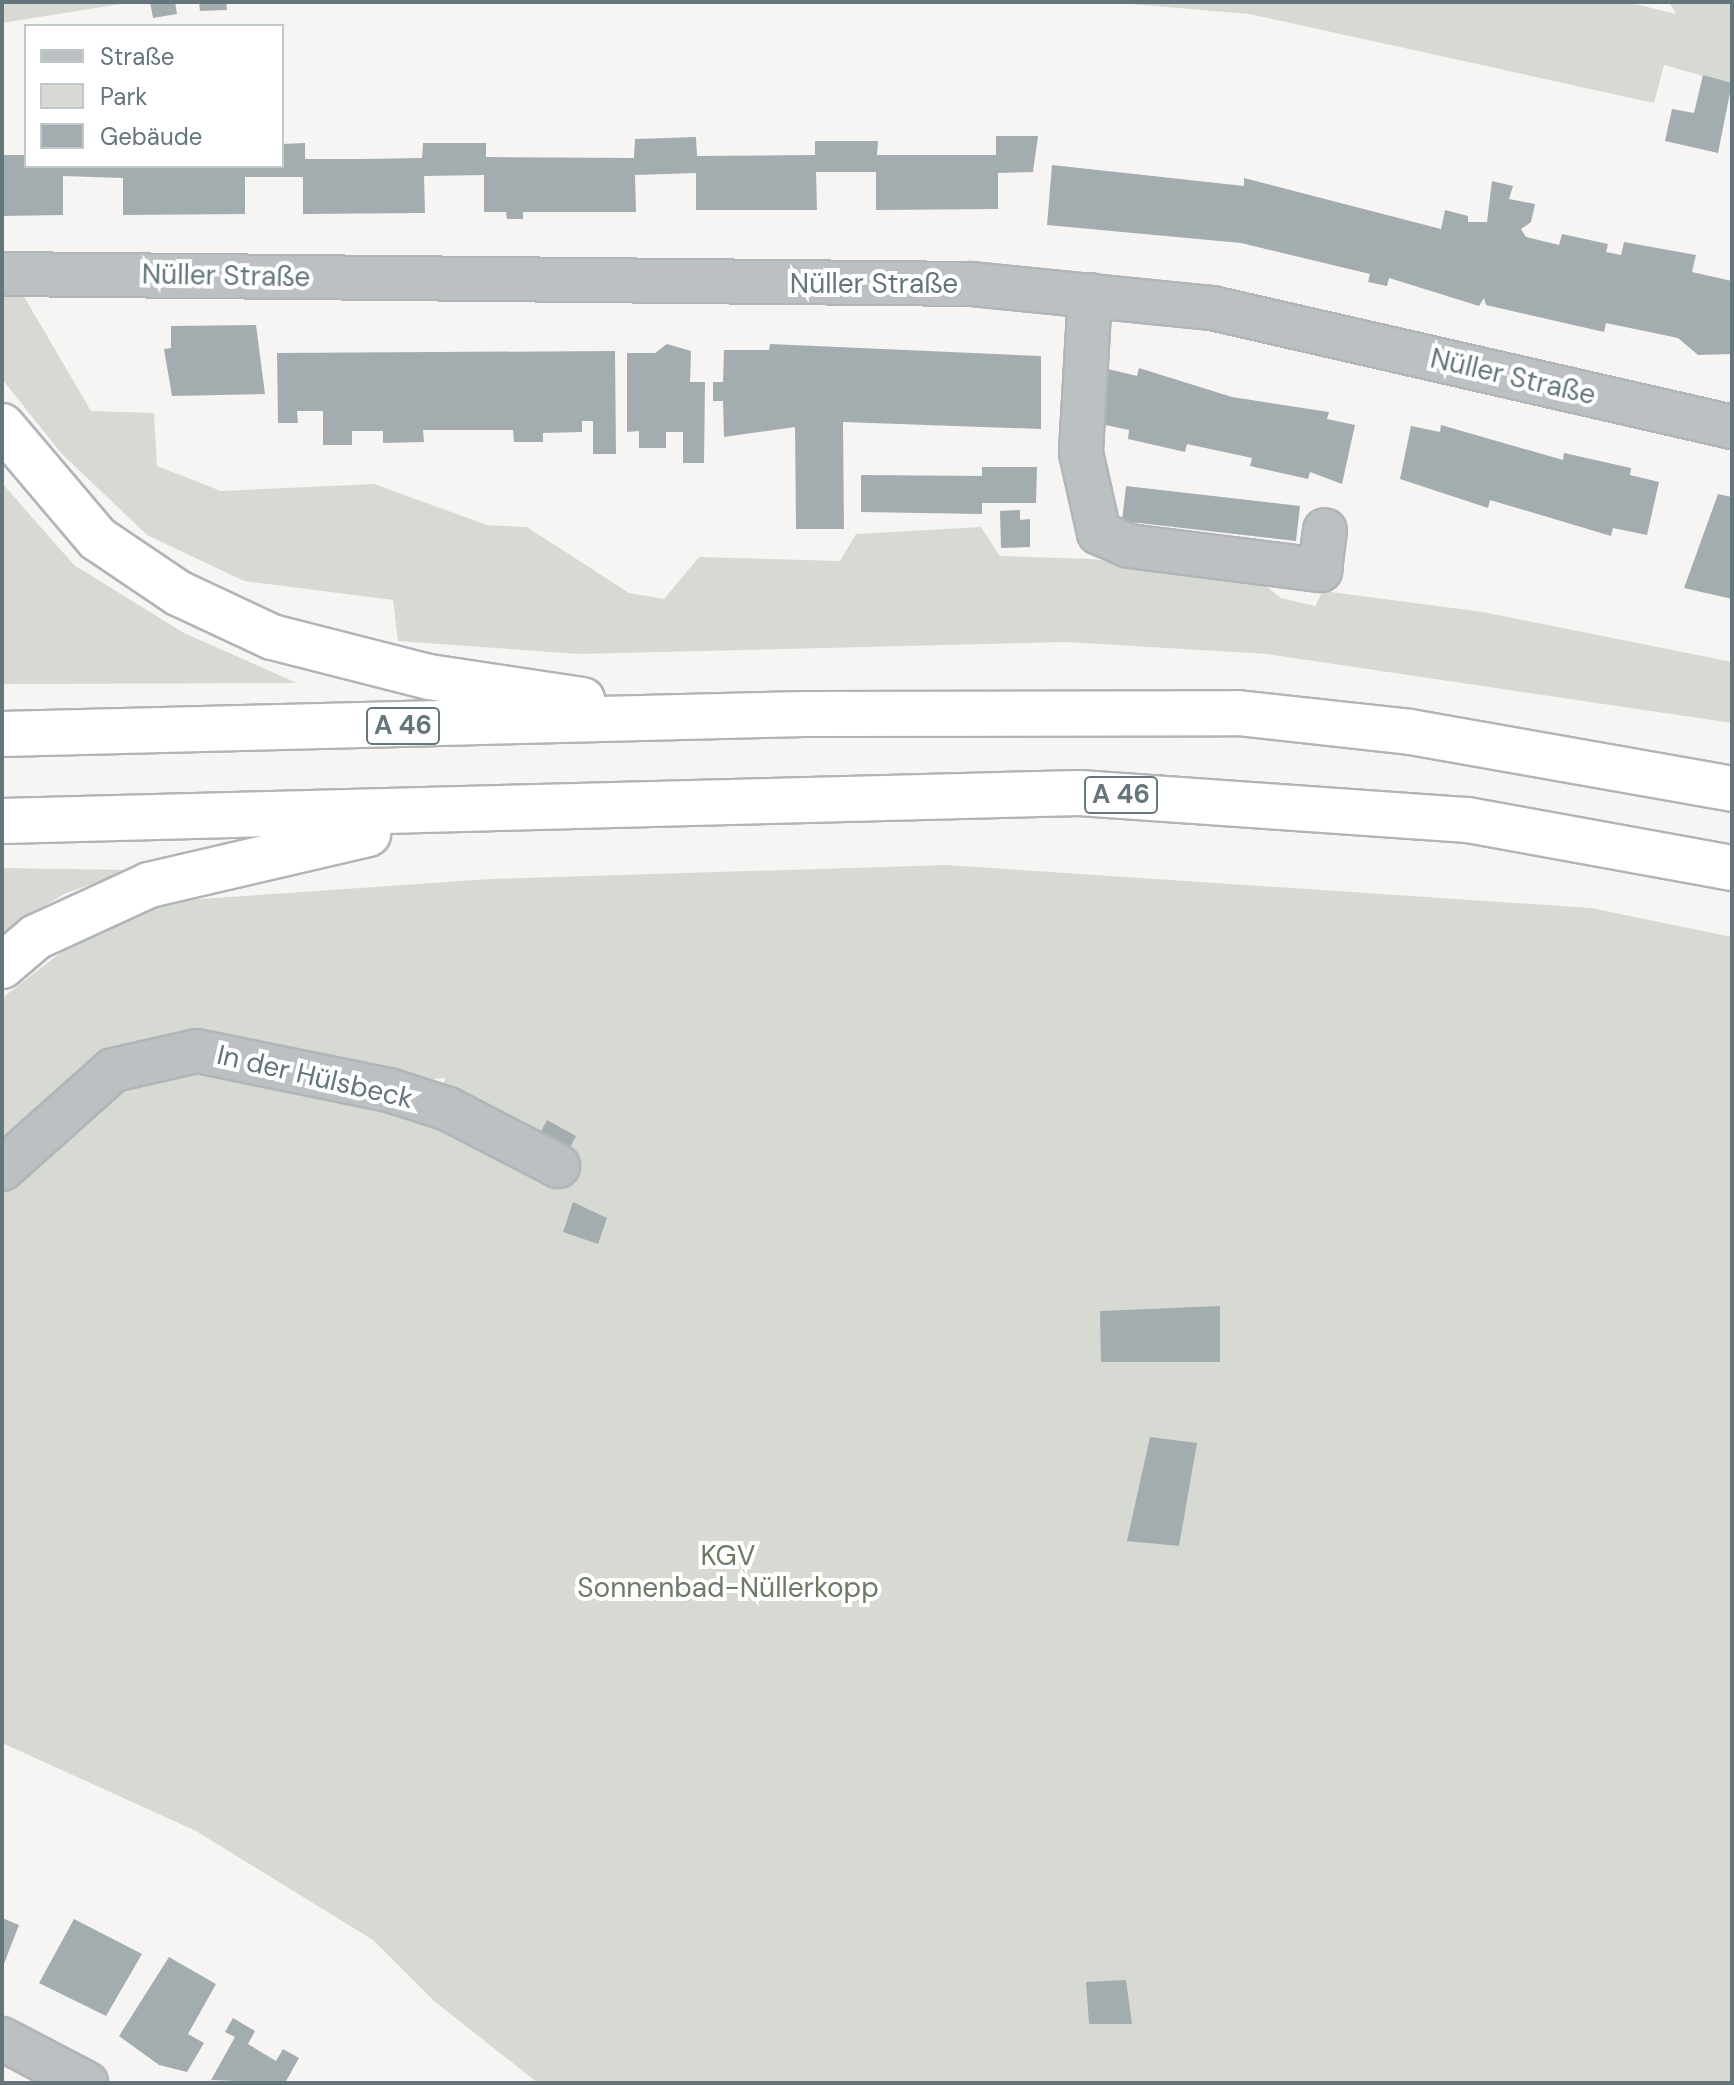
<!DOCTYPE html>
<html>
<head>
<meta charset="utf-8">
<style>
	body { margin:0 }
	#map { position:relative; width:1734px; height:2085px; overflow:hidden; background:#f6f5f3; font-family:"DM Sans",sans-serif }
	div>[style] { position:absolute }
	.green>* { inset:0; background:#d7dad3 }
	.building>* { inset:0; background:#a3adaf }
	.roads { filter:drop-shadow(2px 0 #b1b5b7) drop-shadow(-2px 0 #b1b5b7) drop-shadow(0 2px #b1b5b7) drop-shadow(0 -2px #b1b5b7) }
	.minor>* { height:42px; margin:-21px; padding:0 21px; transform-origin:21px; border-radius:21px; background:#bbc0c2 }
	.highway>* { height:44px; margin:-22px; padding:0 22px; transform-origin:22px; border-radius:22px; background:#fff }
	span { translate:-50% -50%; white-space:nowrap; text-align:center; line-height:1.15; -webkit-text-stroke:8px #fff; paint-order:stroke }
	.shield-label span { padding:2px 6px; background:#fff; border:2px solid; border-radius:6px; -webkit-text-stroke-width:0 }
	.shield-label { font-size:26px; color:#64767b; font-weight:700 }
	.street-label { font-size:28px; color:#64767b }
	.park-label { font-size:28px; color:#6e7966 }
	.frame { position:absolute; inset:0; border:4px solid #64767b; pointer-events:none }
	.legend { position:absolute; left:24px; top:24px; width:260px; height:144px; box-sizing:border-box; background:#fff; border:2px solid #c1c8ca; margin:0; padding:10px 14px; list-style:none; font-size:24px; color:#64767b }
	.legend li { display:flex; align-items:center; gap:16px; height:40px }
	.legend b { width:40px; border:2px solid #c1c8ca }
</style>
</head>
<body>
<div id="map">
	<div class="green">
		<i style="clip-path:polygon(2px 2px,133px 2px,2px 23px)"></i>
		<i style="clip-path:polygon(1107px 2px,1627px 2px,1676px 14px,1669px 2px,1732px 2px,1732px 84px,1664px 65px,1654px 103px,1249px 14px)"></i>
		<i style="clip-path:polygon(2px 287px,19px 288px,91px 411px,154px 413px,157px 466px,221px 491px,374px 484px,487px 525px,527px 527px,629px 593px,664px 599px,699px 557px,840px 561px,856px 534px,981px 527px,1000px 556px,1092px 559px,1262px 583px,1281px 598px,1315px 606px,1323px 591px,1483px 612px,1732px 662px,1732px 723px,1267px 654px,1066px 642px,578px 654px,398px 641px,393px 600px,244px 581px,147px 535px,61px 453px,2px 379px)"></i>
		<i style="clip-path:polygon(2px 483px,74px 565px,184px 633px,297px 683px,2px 684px)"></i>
		<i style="clip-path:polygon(946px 865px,1591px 908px,1732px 937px,1732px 2083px,538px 2083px,434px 2001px,373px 1940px,196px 1831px,2px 1743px,2px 1188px,93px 1100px,147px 1070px,152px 1084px,162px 1081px,161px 1067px,208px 1063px,435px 1116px,445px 1078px,412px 1082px,216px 1038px,162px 1040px,105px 1059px,2px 1150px,2px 998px,85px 934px,127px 913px,186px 900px,490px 879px)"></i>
		<i style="clip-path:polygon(2px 868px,131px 870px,64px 894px,2px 933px)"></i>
	</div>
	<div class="building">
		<i style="clip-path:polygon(150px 2px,175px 2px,177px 14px,153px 18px)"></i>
		<i style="clip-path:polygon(199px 2px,226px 2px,227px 10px,200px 11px)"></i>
		<i style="clip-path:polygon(1703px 75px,1732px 83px,1718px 153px,1665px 141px,1672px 109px,1694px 113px)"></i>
		<i style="clip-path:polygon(996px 136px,1038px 136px,1033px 172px,998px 173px,998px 209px,876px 210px,876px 172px,816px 172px,817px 210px,696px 210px,696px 173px,635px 175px,636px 212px,523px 212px,523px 219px,507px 219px,506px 212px,484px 212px,484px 175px,424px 176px,425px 213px,303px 214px,303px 177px,245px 177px,245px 214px,123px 215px,123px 178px,63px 176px,63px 215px,2px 216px,2px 155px,26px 155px,26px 166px,282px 166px,282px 144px,305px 143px,305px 159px,363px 159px,422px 158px,423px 143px,486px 143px,486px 157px,634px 158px,635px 139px,696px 137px,697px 156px,815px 155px,815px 141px,878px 141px,877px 155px,996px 155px)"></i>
		<i style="clip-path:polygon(1052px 165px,1244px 186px,1244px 178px,1441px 229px,1445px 210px,1468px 216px,1468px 222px,1487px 222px,1492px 181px,1513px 186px,1509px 199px,1535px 204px,1531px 222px,1521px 229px,1526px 237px,1559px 245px,1562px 234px,1608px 244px,1606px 252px,1621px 255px,1624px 242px,1696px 255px,1692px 272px,1732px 281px,1732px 354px,1698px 355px,1678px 338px,1606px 323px,1604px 332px,1486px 305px,1484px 298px,1479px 306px,1389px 278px,1387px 286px,1368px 282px,1370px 274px,1241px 243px,1047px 225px)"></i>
		<i style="clip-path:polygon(256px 325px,265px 394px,172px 396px,164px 349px,171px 348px,171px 326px)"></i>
		<i style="clip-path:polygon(667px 344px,691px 351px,690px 382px,705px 382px,704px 463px,683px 463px,683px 432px,666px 432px,666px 448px,639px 448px,639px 431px,627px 432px,627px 353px,655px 353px)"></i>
		<i style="clip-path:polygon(770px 344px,1041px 356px,1041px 429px,843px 422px,844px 529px,796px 529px,795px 427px,724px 437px,723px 401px,713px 401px,713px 382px,723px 382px,724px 350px,769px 350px)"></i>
		<i style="clip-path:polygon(615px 351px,616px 454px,593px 454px,593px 421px,582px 421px,582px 432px,543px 433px,543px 442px,514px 442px,513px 430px,423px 430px,424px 442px,383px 443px,383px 431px,352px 431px,352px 445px,323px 445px,323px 411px,297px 411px,298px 423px,278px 423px,277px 353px)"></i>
		<i style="clip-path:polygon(1139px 368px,1232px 397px,1329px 412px,1327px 419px,1355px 425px,1342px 484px,1310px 472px,1308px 479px,1250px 466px,1252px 458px,1187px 444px,1185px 452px,1128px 439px,1129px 430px,1096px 423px,1108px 369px,1137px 376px)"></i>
		<i style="clip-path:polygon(1441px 425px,1563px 460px,1564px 453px,1631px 468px,1630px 475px,1659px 482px,1647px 535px,1613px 528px,1611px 536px,1490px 500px,1488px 508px,1400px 479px,1411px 426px,1440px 432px)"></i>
		<i style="clip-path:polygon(982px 467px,1037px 467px,1036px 503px,982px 503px,982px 514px,861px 512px,861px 475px,982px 476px)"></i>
		<i style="clip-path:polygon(1126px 486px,1300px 506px,1296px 541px,1122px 521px)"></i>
		<i style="clip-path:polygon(1718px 494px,1732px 497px,1732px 599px,1684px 588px)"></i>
		<i style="clip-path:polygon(1020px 510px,1020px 520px,1030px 519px,1030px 547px,1001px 548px,1000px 511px)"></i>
		<i style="clip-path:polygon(547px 1120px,576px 1136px,566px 1155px,537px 1139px)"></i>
		<i style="clip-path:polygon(573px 1202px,607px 1218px,598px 1244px,563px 1232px)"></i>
		<i style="clip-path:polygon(1220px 1306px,1220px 1362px,1101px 1362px,1100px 1311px)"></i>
		<i style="clip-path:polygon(1150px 1437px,1197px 1443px,1179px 1546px,1127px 1541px)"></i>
		<i style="clip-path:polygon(2px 1918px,19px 1925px,2px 1969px)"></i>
		<i style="clip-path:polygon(74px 1919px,142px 1954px,106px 2016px,39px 1983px)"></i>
		<i style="clip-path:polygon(169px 1957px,216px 1984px,188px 2034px,204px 2043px,187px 2072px,159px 2065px,119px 2036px)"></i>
		<i style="clip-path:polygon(1126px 1980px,1132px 2024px,1089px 2024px,1086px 1982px)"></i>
		<i style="clip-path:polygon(233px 2018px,255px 2031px,248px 2044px,276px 2061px,283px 2049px,299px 2058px,285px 2083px,211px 2080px,235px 2037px,225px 2032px)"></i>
	</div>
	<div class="roads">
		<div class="minor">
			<i style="left:2px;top:274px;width:969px;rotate:0.59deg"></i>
			<i style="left:971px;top:284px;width:242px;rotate:5.7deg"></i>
			<i style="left:1212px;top:308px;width:533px;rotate:12.89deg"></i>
			<i style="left:1090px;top:295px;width:158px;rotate:93.3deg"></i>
			<i style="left:1081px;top:453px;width:82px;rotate:77.3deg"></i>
			<i style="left:1099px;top:533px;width:33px;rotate:23deg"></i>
			<i style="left:1129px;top:546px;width:193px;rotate:7.2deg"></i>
			<i style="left:1320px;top:570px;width:40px;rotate:-82.9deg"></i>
			<i style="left:2px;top:1169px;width:149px;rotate:-41.7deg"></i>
			<i style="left:113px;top:1070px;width:86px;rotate:-12.7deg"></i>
			<i style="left:197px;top:1051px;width:196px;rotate:11.5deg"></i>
			<i style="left:389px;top:1090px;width:62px;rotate:17.9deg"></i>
			<i style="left:448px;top:1109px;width:124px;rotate:27.4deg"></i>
			<i style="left:2px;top:2039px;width:95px;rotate:27.6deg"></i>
		</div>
		<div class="highway">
			<i style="left:2px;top:426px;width:148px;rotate:49.7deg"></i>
			<i style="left:98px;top:539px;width:97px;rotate:34deg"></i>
			<i style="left:178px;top:593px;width:104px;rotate:25.1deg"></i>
			<i style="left:272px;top:637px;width:162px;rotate:14.3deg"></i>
			<i style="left:429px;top:677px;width:155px;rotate:8.5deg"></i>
			<i style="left:2px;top:734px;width:802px;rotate:-1.43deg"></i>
			<i style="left:804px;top:714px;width:434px;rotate:-0.1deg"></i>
			<i style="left:1238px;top:713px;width:173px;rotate:6.3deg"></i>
			<i style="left:1410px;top:732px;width:327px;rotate:10deg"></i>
			<i style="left:2px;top:821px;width:1078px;rotate:-1.49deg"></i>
			<i style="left:1080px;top:793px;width:389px;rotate:4deg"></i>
			<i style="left:1468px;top:820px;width:268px;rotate:10.3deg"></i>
			<i style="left:2px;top:966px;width:45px;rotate:-40.5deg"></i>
			<i style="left:36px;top:937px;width:124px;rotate:-24.7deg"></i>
			<i style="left:149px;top:885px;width:225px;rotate:-13.1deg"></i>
		</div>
	</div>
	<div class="shield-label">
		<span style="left:403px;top:726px">A 46</span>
		<span style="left:1121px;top:795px">A 46</span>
	</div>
	<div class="street-label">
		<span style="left:226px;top:276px;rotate:1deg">Nüller Straße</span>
		<span style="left:874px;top:284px">Nüller Straße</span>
		<span style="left:1513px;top:377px;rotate:13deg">Nüller Straße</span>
		<span style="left:315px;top:1077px;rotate:13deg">In der Hülsbeck</span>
	</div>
	<div class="park-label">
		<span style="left:728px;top:1572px">KGV<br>Sonnenbad-Nüllerkopp</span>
	</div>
	<div class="frame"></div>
	<ul class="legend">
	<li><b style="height:10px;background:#bbc0c2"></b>Straße</li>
	<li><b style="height:22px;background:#d7dad3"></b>Park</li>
	<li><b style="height:22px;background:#a3adaf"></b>Gebäude</li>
	</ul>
</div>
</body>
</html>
